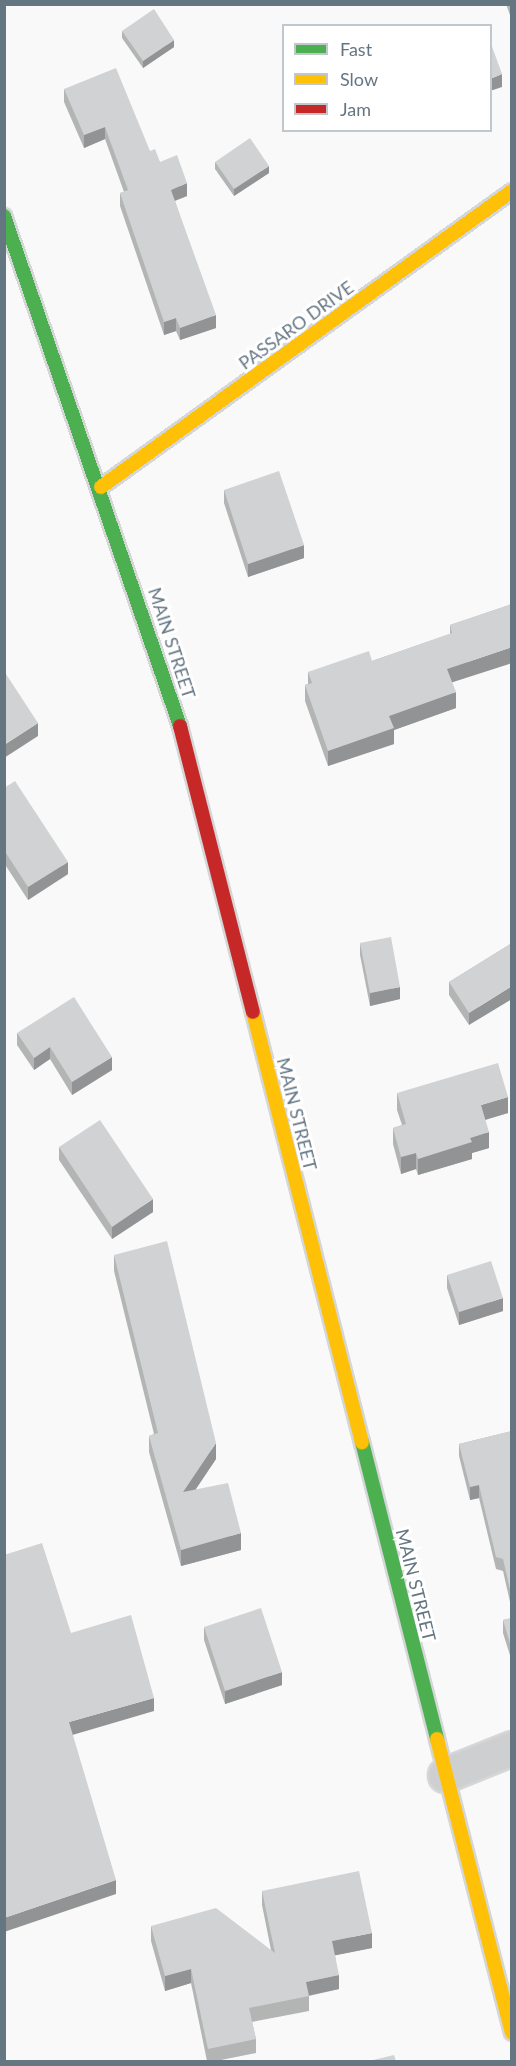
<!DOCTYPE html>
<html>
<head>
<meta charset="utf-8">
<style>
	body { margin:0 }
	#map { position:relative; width:516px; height:2066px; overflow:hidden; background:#f9f9f9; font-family:Lato,sans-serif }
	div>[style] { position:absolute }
	.roads { filter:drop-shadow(2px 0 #d5d6d7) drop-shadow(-2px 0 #d5d6d7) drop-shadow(0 2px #d5d6d7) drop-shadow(0 -2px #d5d6d7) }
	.street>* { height:33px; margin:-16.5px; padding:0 16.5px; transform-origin:16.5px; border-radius:16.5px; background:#cecfd0 }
	.fast>* { height:14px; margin:-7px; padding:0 7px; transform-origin:7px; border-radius:7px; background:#4caf50 }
	.slow>* { height:14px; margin:-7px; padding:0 7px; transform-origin:7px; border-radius:7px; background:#ffc107 }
	.jam>* { height:14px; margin:-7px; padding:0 7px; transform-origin:7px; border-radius:7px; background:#c62828 }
	.wall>* { inset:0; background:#b3b5b5 }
	.shaded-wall>* { inset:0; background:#929394 }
	.building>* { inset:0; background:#d0d2d3 }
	span { translate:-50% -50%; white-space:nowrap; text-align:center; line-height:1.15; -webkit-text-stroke:6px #fff; paint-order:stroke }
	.street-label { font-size:18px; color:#657683 }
	.frame { position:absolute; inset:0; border:6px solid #657683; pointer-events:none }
	.legend { position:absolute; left:282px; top:24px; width:210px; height:108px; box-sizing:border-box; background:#fff; border:2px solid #c1c8cd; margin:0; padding:8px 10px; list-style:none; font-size:18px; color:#657683 }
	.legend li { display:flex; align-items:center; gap:12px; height:30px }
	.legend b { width:30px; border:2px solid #c1c8cd }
</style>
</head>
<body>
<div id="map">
	<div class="roads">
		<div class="street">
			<i style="left:445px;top:1775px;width:72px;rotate:-21.9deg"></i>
		</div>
		<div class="fast">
			<i style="left:4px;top:216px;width:540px;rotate:70.96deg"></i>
			<i style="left:362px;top:1442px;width:306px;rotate:75.8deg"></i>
		</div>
		<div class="slow">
			<i style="left:101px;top:487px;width:506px;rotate:-35.76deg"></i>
			<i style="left:253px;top:1012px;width:444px;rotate:75.8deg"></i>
			<i style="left:437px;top:1739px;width:303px;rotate:75.7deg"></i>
		</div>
		<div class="jam">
			<i style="left:180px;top:726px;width:295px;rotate:75.7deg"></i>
		</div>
	</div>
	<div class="wall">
		<i style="clip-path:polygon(506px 4px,512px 4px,512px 21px)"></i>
		<i style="clip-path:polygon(122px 31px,174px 47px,143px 68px,122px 38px)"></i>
		<i style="clip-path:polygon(64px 89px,150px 151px,160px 162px,187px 196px,175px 201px,216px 328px,180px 340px,176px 331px,164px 335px,120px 206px,120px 193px,124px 192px,105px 139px,84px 148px,64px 102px)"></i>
		<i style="clip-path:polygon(215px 162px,269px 173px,234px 196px,215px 169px)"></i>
		<i style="clip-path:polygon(224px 490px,304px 558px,248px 577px,224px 503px)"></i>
		<i style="clip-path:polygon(512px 604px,452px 682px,456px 708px,394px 730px,394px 744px,328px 766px,305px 701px,305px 685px,308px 684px,308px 672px,372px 661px,450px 634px,450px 625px)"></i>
		<i style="clip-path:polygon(4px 788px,68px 874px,28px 900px,4px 863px)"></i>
		<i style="clip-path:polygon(360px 943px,400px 999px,370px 1006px,360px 955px)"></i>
		<i style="clip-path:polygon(512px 943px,469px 1025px,449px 995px,449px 982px)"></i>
		<i style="clip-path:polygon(17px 1033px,112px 1070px,72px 1095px,50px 1059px,34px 1070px,17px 1045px)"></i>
		<i style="clip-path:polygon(397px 1093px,508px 1113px,485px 1120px,489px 1148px,472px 1153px,472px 1159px,418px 1175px,416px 1169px,401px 1174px,393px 1144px,393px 1128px,402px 1125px,397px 1110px)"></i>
		<i style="clip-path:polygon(59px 1147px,153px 1212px,112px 1239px,59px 1160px)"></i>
		<i style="clip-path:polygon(114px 1255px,216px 1459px,196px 1489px,241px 1550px,181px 1566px,149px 1452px,149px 1436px,154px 1434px,114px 1271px)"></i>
		<i style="clip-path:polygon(447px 1275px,503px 1311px,459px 1325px,447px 1288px)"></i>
		<i style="clip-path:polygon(512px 1431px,512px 1611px,503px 1571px,496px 1569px,479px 1498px,470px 1500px,459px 1456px,459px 1444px)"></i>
		<i style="clip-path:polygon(512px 1618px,512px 1662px,503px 1633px,503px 1620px)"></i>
		<i style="clip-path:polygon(204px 1627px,282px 1685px,225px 1704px,204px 1640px)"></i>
		<i style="clip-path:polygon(262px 1891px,372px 1948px,335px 1955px,339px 1989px,309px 1996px,309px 2011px,252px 2022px,256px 2039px,256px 2053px,216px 2061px,207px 2061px,191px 1983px,165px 1991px,151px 1941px,151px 1926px,271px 1950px,262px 1905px)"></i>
	</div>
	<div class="shaded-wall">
		<i style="clip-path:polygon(174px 40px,174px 47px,143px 68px,143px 61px)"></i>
		<i style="clip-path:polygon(502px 74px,502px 87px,490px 91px,490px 79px)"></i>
		<i style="clip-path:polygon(105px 127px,105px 139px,84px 148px,84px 135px)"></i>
		<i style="clip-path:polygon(269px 166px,269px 173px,234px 196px,234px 189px)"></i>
		<i style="clip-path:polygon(187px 183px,187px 196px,171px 202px,171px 190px)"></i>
		<i style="clip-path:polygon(216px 315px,216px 328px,180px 340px,180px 328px)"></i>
		<i style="clip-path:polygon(176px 318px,176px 331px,164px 335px,164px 322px)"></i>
		<i style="clip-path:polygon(304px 545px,304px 558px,248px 577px,248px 564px)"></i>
		<i style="clip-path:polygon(512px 647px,512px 663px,447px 684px,447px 669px)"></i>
		<i style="clip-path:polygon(456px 692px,456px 708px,394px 730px,394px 744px,328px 766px,328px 751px,389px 716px)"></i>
		<i style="clip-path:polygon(38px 723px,38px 736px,4px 758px,4px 745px)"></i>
		<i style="clip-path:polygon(68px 862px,68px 874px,28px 900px,28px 887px)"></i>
		<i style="clip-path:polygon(512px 986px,512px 999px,469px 1025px,469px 1013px)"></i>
		<i style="clip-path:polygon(400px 987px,400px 999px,370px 1006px,370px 993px)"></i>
		<i style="clip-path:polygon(50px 1047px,50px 1059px,34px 1070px,34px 1058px)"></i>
		<i style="clip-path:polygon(112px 1057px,112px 1070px,72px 1095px,72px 1082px)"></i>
		<i style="clip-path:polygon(508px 1097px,508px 1113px,481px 1121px,481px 1105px)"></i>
		<i style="clip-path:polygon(489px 1132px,489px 1148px,472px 1153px,472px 1159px,418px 1175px,418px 1159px,470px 1138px)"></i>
		<i style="clip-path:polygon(416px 1153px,416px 1169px,401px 1174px,401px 1157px)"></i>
		<i style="clip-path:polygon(153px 1199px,153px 1212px,112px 1239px,112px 1227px)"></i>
		<i style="clip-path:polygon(503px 1298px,503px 1311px,459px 1325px,459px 1312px)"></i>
		<i style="clip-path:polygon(216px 1443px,216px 1459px,183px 1508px,183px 1492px)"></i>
		<i style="clip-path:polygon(479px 1485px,479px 1498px,470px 1500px,470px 1487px)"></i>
		<i style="clip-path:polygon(241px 1533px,241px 1550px,181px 1566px,181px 1550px)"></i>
		<i style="clip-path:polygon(282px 1672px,282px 1685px,225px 1704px,225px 1691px)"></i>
		<i style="clip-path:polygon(154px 1698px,154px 1711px,69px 1736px,69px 1722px)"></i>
		<i style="clip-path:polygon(116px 1880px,116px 1894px,4px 1932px,4px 1918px)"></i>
		<i style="clip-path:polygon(372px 1933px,372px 1948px,332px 1956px,332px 1941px)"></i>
		<i style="clip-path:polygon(191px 1969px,191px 1983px,165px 1991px,165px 1976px)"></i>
		<i style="clip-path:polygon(339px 1975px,339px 1989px,306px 1996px,306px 1982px)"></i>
	</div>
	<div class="building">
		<i style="clip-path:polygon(154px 9px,174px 40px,143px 61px,122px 31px)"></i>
		<i style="clip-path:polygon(490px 41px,502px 74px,490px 79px)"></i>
		<i style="clip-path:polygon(116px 68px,150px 151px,155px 149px,160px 162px,177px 155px,187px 183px,171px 190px,216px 315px,180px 328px,176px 318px,164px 322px,120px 193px,128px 190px,105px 127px,84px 135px,64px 89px)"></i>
		<i style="clip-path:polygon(250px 138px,269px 166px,234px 189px,215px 162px)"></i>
		<i style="clip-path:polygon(279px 471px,304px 545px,248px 564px,224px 490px)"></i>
		<i style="clip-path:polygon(512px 604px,512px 647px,447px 669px,456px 692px,389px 716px,394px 728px,328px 751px,305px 685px,312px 683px,308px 672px,369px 651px,372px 661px,452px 633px,450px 625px)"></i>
		<i style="clip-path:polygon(4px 671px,38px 723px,4px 745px)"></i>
		<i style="clip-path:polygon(15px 781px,68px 862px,28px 887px,4px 850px,4px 788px)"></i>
		<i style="clip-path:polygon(391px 937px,400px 987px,370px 993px,360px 943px)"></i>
		<i style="clip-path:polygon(512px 943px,512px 986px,469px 1013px,449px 982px)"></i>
		<i style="clip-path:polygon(74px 997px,112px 1057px,72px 1082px,50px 1047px,34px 1058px,17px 1033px)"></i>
		<i style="clip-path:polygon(498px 1063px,508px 1097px,481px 1105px,489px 1132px,470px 1138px,472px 1142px,418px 1159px,416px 1153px,401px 1157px,393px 1128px,406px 1124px,397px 1093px)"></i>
		<i style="clip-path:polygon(100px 1120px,153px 1199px,112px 1227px,59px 1147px)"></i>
		<i style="clip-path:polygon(167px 1241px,216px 1443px,183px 1492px,228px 1483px,241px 1533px,181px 1550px,149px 1436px,158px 1433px,114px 1255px)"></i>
		<i style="clip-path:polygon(491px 1261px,503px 1298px,459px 1312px,447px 1275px)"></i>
		<i style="clip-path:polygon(512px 1431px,512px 1598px,503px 1559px,496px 1557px,479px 1485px,470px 1487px,459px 1444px)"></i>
		<i style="clip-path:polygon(42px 1543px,71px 1633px,131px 1615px,154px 1698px,69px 1722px,116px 1880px,4px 1918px,4px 1555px)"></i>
		<i style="clip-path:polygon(261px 1608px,282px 1672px,225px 1691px,204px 1627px)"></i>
		<i style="clip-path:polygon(512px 1618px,512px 1650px,503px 1620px)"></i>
		<i style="clip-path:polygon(359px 1871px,372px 1933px,332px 1941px,339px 1975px,306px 1982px,309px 1996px,249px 2008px,256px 2039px,208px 2049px,191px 1969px,165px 1976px,151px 1926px,216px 1908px,275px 1953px,262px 1891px)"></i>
		<i style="clip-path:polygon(394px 2055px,396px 2061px,369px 2061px)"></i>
	</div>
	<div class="street-label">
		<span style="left:296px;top:325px;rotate:-36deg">PASSARO DRIVE</span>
		<span style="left:172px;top:643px;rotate:72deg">MAIN STREET</span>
		<span style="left:297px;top:1114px;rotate:76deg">MAIN STREET</span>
		<span style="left:416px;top:1585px;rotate:76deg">MAIN STREET</span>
	</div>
	<div class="frame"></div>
	<ul class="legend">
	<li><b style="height:8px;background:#4caf50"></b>Fast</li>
	<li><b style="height:8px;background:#ffc107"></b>Slow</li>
	<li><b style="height:8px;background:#c62828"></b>Jam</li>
	</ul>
</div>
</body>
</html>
